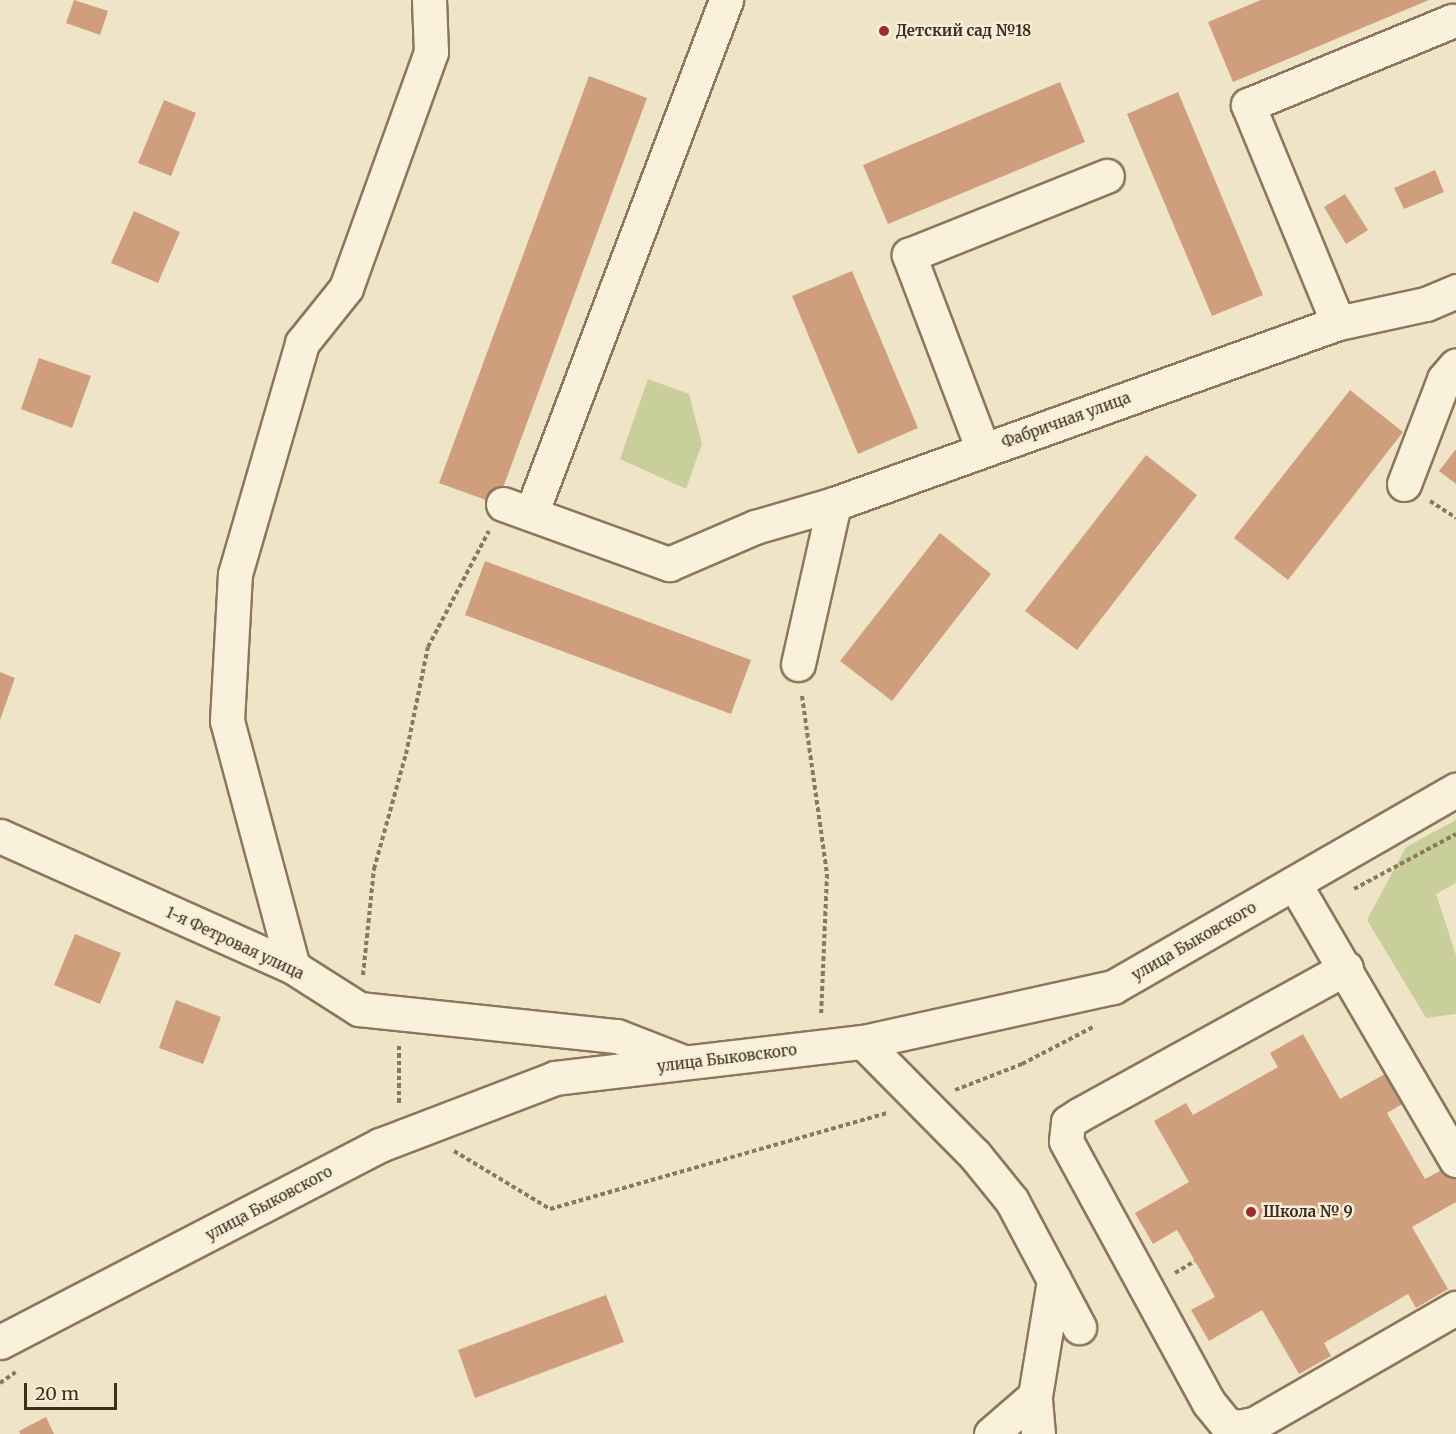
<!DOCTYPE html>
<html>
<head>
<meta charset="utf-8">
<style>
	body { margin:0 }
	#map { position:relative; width:1456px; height:1434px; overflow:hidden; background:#f0e4c8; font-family:Merriweather,serif }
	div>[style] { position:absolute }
	.green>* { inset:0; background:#c9cf9b }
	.building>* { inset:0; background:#cf9f7d }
	.path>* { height:4px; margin-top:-2px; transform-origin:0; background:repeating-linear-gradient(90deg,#8d765c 0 4.5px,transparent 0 7.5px) }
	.roads { filter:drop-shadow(2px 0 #8d765c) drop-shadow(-2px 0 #8d765c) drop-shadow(0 2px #8d765c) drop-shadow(0 -2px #8d765c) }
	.minor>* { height:33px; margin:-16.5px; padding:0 16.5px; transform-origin:16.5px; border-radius:16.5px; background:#faf1dc }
	.dots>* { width:16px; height:16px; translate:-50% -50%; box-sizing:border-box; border:3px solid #f7eed8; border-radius:50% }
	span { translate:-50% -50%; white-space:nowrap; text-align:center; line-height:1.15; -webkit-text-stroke:5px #f7eed8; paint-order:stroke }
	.poi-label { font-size:15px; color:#3d2e20; font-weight:700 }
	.left { translate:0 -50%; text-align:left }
	.street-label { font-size:15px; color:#3d2e20 }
	.scale { position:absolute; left:24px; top:1383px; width:93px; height:27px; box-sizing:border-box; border:3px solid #3d2e20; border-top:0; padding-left:8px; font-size:18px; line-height:21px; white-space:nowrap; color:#3d2e20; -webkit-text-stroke:4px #f7eed8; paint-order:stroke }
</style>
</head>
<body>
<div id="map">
	<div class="green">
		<i style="clip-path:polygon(648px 379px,689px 394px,702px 444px,686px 489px,620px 459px)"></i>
		<i style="clip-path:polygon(1456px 820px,1456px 883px,1436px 894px,1456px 955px,1456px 1014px,1426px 1018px,1367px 920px,1406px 847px)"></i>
	</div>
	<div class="building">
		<i style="clip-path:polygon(74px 0,108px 11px,100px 35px,66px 23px)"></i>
		<i style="clip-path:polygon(1261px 0,1429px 0,1233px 82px,1208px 22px)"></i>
		<i style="clip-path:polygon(589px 76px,647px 98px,497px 504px,439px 483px)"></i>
		<i style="clip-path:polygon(1060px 82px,1085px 142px,888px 224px,863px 165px)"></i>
		<i style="clip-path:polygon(1178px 92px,1263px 295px,1212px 316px,1127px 114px)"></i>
		<i style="clip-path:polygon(164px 100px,196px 113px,171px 176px,138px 163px)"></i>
		<i style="clip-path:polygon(1435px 170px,1444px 192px,1404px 209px,1394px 188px)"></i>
		<i style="clip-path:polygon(1345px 194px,1368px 230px,1346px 244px,1324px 207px)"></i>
		<i style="clip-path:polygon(134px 211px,180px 232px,158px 283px,111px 263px)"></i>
		<i style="clip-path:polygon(852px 271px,918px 428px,858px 454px,792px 296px)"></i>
		<i style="clip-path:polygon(39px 358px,91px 376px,72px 428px,21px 409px)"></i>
		<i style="clip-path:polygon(1350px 390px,1403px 432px,1288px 580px,1234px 538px)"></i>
		<i style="clip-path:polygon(1456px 449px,1456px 484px,1439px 471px)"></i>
		<i style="clip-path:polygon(1146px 455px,1197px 495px,1077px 650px,1025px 611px)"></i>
		<i style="clip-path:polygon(940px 533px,991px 574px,892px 701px,840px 661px)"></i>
		<i style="clip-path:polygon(485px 561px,751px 660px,731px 714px,465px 615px)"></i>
		<i style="clip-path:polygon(0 672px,15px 678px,0 720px)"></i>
		<i style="clip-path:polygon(75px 934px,121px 953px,100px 1004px,54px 985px)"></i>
		<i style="clip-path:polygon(176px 1000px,221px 1017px,203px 1064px,159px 1048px)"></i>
		<i style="clip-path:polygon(1303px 1034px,1340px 1099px,1394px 1069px,1411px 1099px,1387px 1113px,1425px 1179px,1449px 1166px,1456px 1178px,1456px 1202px,1412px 1227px,1448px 1289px,1416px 1308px,1408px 1294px,1324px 1343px,1331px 1356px,1299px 1374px,1262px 1310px,1209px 1341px,1191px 1310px,1215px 1297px,1195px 1261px,1177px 1230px,1153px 1244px,1135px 1213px,1189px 1182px,1154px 1121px,1186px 1103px,1193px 1115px,1278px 1067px,1270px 1053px)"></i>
		<i style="clip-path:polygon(606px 1295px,624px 1342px,475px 1398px,458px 1350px)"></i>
		<i style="clip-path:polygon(46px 1417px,54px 1434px,20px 1434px,19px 1431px)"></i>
	</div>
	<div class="path">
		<i style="left:1430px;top:501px;width:31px;rotate:33deg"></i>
		<i style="left:802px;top:696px;width:180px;rotate:82deg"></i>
		<i style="left:827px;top:874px;width:142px;rotate:92.4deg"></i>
		<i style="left:1354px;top:889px;width:116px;rotate:-28.3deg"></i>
		<i style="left:363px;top:975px;width:107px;rotate:-84.1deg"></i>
		<i style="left:374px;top:869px;width:119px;rotate:-74.5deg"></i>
		<i style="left:406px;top:754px;width:109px;rotate:-78.4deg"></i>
		<i style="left:428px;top:647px;width:131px;rotate:-62.3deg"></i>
		<i style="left:399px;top:1046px;width:58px;rotate:90deg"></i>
		<i style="left:955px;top:1090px;width:72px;rotate:-21.2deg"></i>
		<i style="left:1022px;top:1064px;width:82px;rotate:-27.5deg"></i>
		<i style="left:454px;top:1151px;width:112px;rotate:31.1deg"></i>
		<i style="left:550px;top:1209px;width:351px;rotate:-15.9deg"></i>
		<i style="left:1175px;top:1273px;width:23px;rotate:-31deg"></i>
		<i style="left:0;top:1383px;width:19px;rotate:-35deg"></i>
	</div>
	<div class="roads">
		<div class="minor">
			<i style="left:1338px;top:323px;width:236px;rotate:-112.4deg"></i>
			<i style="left:1248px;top:105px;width:221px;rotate:-22.4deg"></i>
			<i style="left:983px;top:450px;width:209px;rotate:-110.8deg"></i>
			<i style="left:909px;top:255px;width:213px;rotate:-21.8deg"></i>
			<i style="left:1404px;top:484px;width:112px;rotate:-69.1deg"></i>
			<i style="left:1444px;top:379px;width:18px;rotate:-49deg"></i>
			<i style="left:503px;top:504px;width:177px;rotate:19.9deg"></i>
			<i style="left:669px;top:564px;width:94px;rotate:-23.3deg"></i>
			<i style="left:755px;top:527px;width:82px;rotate:-16.2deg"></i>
			<i style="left:531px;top:514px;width:550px;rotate:-69.22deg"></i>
			<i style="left:798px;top:664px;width:164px;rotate:-77.3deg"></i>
			<i style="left:834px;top:504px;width:536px;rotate:-19.75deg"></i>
			<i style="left:1338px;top:323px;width:90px;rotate:-12.2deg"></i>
			<i style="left:1426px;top:304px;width:33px;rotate:-23deg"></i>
			<i style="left:0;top:836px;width:321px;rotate:24.1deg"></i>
			<i style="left:293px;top:967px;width:78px;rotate:32.5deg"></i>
			<i style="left:359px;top:1009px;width:259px;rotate:6deg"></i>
			<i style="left:617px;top:1036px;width:69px;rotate:21.3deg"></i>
			<i style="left:1294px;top:883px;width:321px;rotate:59.7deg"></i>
			<i style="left:293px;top:967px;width:255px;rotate:-105deg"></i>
			<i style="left:227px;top:721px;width:147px;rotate:-86.9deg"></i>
			<i style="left:235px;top:574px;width:241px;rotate:-73.8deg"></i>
			<i style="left:302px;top:343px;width:70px;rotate:-51.3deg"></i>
			<i style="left:346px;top:288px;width:251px;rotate:-70.2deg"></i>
			<i style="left:431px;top:52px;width:52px;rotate:-92.2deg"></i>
			<i style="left:1346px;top:968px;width:305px;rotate:151.2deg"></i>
			<i style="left:1079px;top:1115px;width:13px;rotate:148deg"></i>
			<i style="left:1068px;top:1122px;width:19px;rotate:96deg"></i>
			<i style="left:1066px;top:1141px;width:298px;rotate:61.4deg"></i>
			<i style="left:1209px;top:1403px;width:27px;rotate:51deg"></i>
			<i style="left:1226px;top:1424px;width:12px;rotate:14deg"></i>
			<i style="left:1238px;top:1427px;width:16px;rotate:-11deg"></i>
			<i style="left:1254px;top:1424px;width:233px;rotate:-29.9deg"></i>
			<i style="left:863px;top:1042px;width:158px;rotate:45.3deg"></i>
			<i style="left:974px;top:1154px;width:60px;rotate:51deg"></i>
			<i style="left:1012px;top:1201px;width:143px;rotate:62deg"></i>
			<i style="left:0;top:1342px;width:428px;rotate:-27.4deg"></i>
			<i style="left:380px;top:1145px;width:187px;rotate:-20.9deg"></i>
			<i style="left:555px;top:1078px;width:310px;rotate:-6.7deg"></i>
			<i style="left:863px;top:1042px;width:256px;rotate:-12.4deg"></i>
			<i style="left:1113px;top:987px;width:396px;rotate:-29.9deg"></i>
			<i style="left:991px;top:1434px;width:58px;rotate:-40.8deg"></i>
			<i style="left:1038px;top:1434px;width:38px;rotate:-95deg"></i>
			<i style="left:1035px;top:1396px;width:118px;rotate:-80.7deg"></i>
		</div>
	</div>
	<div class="dots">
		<i style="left:884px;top:31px;background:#9e2a2b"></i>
		<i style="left:1251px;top:1212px;background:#9e2a2b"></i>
	</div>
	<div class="poi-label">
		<span class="left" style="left:896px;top:31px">Детский сад №18</span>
		<span class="left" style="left:1263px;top:1212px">Школа № 9</span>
	</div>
	<div class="street-label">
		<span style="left:1066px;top:420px;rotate:-20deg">Фабричная улица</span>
		<span style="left:1194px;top:941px;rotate:-30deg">улица Быковского</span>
		<span style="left:235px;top:943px;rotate:25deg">1-я Фетровая улица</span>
		<span style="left:727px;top:1058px;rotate:-7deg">улица Быковского</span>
		<span style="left:269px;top:1203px;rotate:-28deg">улица Быковского</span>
	</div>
	<div class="scale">20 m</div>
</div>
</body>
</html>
